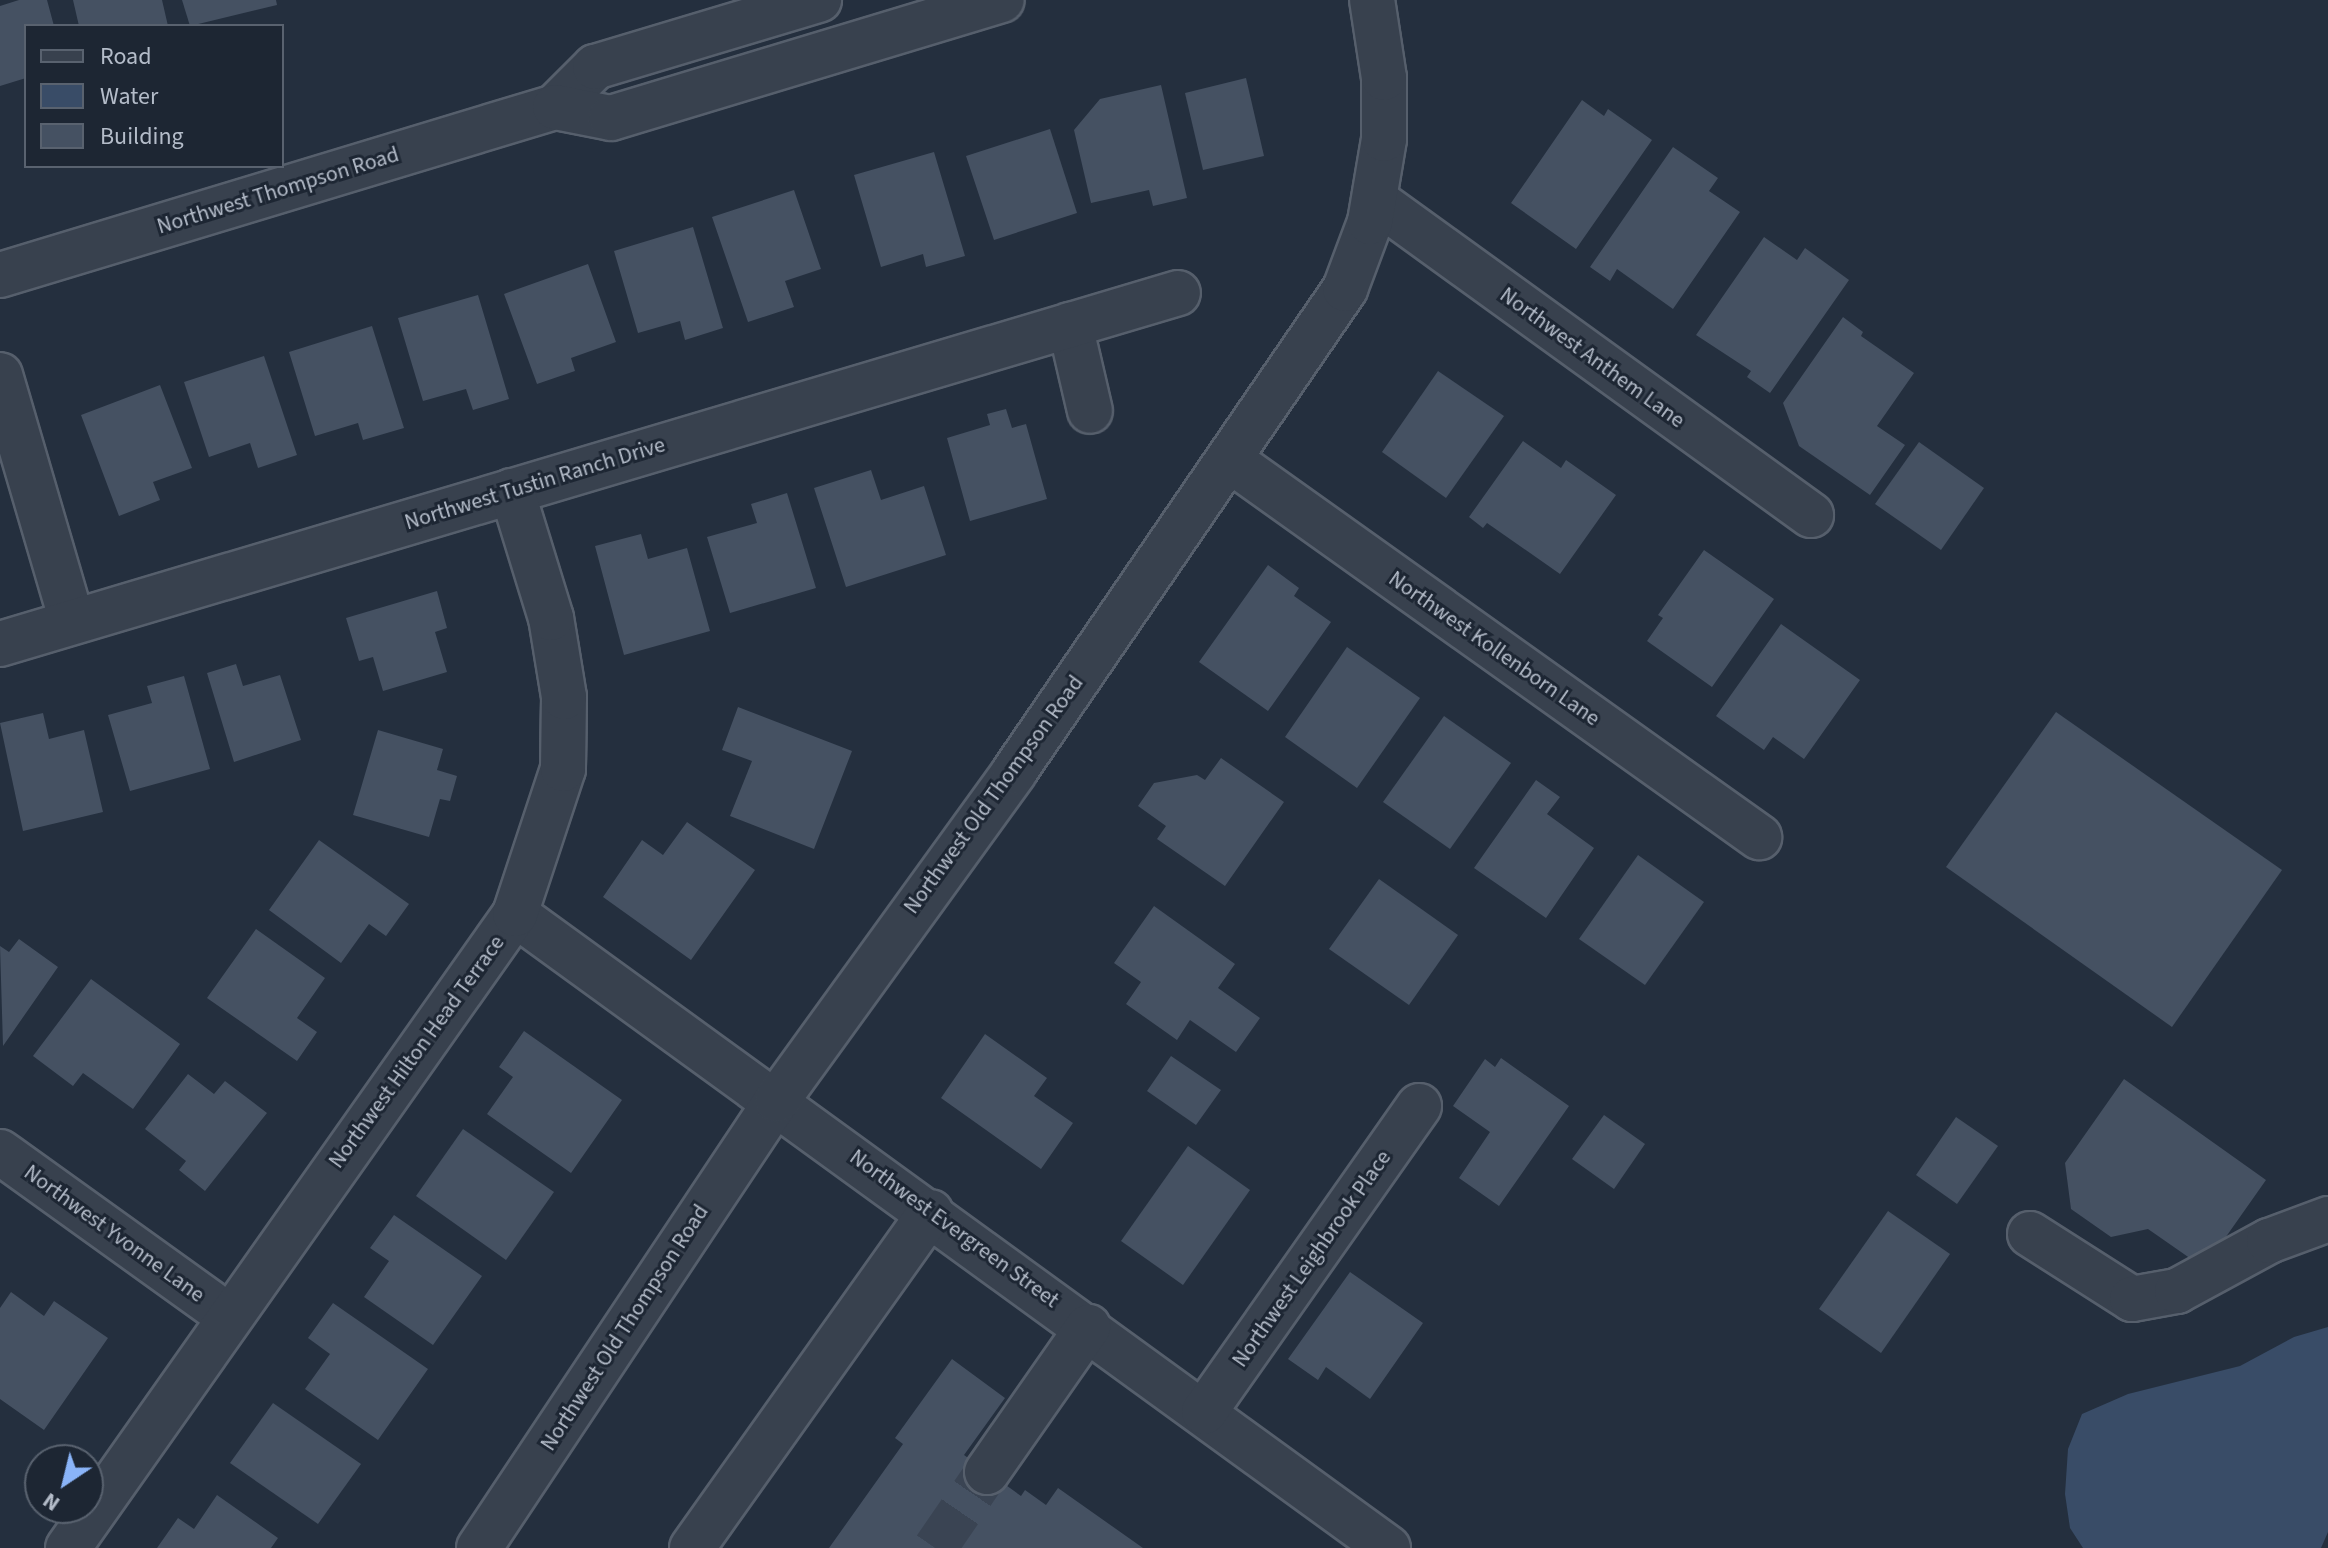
<!DOCTYPE html>
<html>
<head>
<meta charset="utf-8">
<style>
	body { margin:0 }
	#map { position:relative; width:2328px; height:1548px; overflow:hidden; background:#242f3e; font-family:"Source Sans 3",sans-serif }
	div>[style] { position:absolute }
	.water>* { inset:0; background:#394c67 }
	.building>* { inset:0; background:#455162 }
	.minor-tunnel>* { height:44px; margin-top:-22px; transform-origin:0; background:repeating-linear-gradient(90deg,#3a4453 0 44px,transparent 0 66px) }
	.roads { filter:drop-shadow(2px 0 #565f6c) drop-shadow(-2px 0 #565f6c) drop-shadow(0 2px #565f6c) drop-shadow(0 -2px #565f6c) }
	.minor>* { height:44px; margin:-22px; padding:0 22px; transform-origin:22px; border-radius:22px; background:#38414e }
	span { translate:-50% -50%; white-space:nowrap; text-align:center; line-height:1.15; -webkit-text-stroke:6px #1d2633; paint-order:stroke }
	.street-label { font-size:22px; color:#b4bcc9 }
	.legend { position:absolute; left:24px; top:24px; width:260px; height:144px; box-sizing:border-box; background:#1d2633; border:2px solid #59626f; margin:0; padding:10px 14px; list-style:none; font-size:24px; color:#b4bcc9 }
	.legend li { display:flex; align-items:center; gap:16px; height:40px }
	.legend b { width:40px; border:2px solid #59626f }
	.north { position:absolute; left:24px; top:1444px; width:80px; height:80px; box-sizing:border-box; background:#1d2633; border:2px solid #59626f; border-radius:50%; rotate:215deg; font-size:22px; font-weight:700; line-height:32px; text-align:center; color:#b4bcc9 }
	.north::after { content:''; display:block; margin:auto; width:28px; height:36px; background:#8ab4f8; clip-path:polygon(50% 0,100% 100%,50% 72%,0 100%) }
</style>
</head>
<body>
<div id="map">
	<div class="water">
		<i style="clip-path:polygon(2328px 1327px,2328px 1532px,2321px 1548px,2083px 1548px,2070px 1528px,2065px 1494px,2068px 1449px,2082px 1414px,2128px 1394px,2240px 1366px,2294px 1337px)"></i>
	</div>
	<div class="building">
		<i style="clip-path:polygon(19px 0,47px 0,54px 26px,26px 26px,26px 78px,0 86px,0 6px)"></i>
		<i style="clip-path:polygon(73px 0,162px 0,168px 26px,79px 26px)"></i>
		<i style="clip-path:polygon(182px 0,276px 0,277px 5px,190px 26px)"></i>
		<i style="clip-path:polygon(1246px 78px,1264px 156px,1203px 170px,1185px 93px)"></i>
		<i style="clip-path:polygon(1161px 85px,1187px 198px,1153px 206px,1149px 190px,1091px 203px,1074px 130px,1100px 99px)"></i>
		<i style="clip-path:polygon(1582px 100px,1604px 116px,1608px 109px,1652px 140px,1576px 249px,1511px 203px)"></i>
		<i style="clip-path:polygon(1050px 129px,1077px 213px,994px 240px,966px 156px)"></i>
		<i style="clip-path:polygon(1673px 147px,1718px 178px,1709px 191px,1740px 212px,1673px 309px,1617px 269px,1610px 281px,1590px 267px)"></i>
		<i style="clip-path:polygon(934px 152px,965px 256px,926px 267px,923px 254px,881px 267px,854px 175px)"></i>
		<i style="clip-path:polygon(794px 190px,821px 269px,785px 281px,794px 307px,748px 322px,712px 217px)"></i>
		<i style="clip-path:polygon(693px 227px,723px 328px,685px 340px,680px 321px,638px 333px,614px 251px)"></i>
		<i style="clip-path:polygon(1764px 237px,1797px 260px,1805px 248px,1849px 280px,1770px 393px,1747px 377px,1751px 371px,1696px 335px)"></i>
		<i style="clip-path:polygon(588px 264px,616px 342px,571px 358px,575px 371px,537px 384px,504px 294px)"></i>
		<i style="clip-path:polygon(478px 295px,509px 399px,473px 410px,466px 389px,423px 401px,398px 318px)"></i>
		<i style="clip-path:polygon(1843px 317px,1863px 332px,1861px 336px,1914px 373px,1877px 426px,1905px 445px,1870px 495px,1799px 446px,1783px 403px)"></i>
		<i style="clip-path:polygon(372px 326px,404px 428px,363px 440px,358px 423px,315px 436px,289px 352px)"></i>
		<i style="clip-path:polygon(264px 356px,297px 455px,258px 468px,250px 443px,209px 457px,184px 382px)"></i>
		<i style="clip-path:polygon(1438px 371px,1504px 416px,1446px 498px,1382px 452px)"></i>
		<i style="clip-path:polygon(160px 385px,192px 468px,153px 482px,160px 500px,119px 516px,81px 415px)"></i>
		<i style="clip-path:polygon(1006px 409px,1012px 428px,1026px 424px,1047px 499px,970px 521px,947px 438px,990px 425px,987px 414px)"></i>
		<i style="clip-path:polygon(1523px 441px,1561px 468px,1566px 460px,1616px 495px,1560px 574px,1487px 523px,1483px 528px,1469px 517px)"></i>
		<i style="clip-path:polygon(1919px 442px,1984px 488px,1941px 550px,1875px 504px)"></i>
		<i style="clip-path:polygon(871px 470px,881px 500px,924px 486px,946px 555px,846px 587px,814px 488px)"></i>
		<i style="clip-path:polygon(787px 493px,816px 588px,730px 613px,707px 537px,757px 523px,751px 504px)"></i>
		<i style="clip-path:polygon(641px 534px,648px 559px,687px 548px,710px 631px,624px 655px,595px 546px)"></i>
		<i style="clip-path:polygon(1704px 550px,1774px 599px,1712px 687px,1647px 641px,1663px 618px,1658px 615px)"></i>
		<i style="clip-path:polygon(1268px 565px,1299px 588px,1294px 596px,1331px 622px,1268px 711px,1199px 662px)"></i>
		<i style="clip-path:polygon(437px 591px,447px 628px,435px 632px,447px 672px,383px 691px,373px 657px,359px 661px,346px 618px)"></i>
		<i style="clip-path:polygon(1781px 624px,1860px 680px,1804px 759px,1773px 737px,1764px 750px,1716px 716px)"></i>
		<i style="clip-path:polygon(1347px 647px,1420px 698px,1357px 788px,1285px 737px)"></i>
		<i style="clip-path:polygon(236px 664px,243px 686px,280px 675px,301px 740px,234px 762px,207px 673px)"></i>
		<i style="clip-path:polygon(184px 676px,210px 769px,130px 791px,108px 715px,152px 703px,147px 686px)"></i>
		<i style="clip-path:polygon(738px 707px,852px 751px,814px 849px,730px 816px,752px 761px,722px 750px)"></i>
		<i style="clip-path:polygon(2056px 712px,2282px 870px,2172px 1027px,1946px 867px)"></i>
		<i style="clip-path:polygon(43px 713px,49px 739px,84px 730px,103px 812px,23px 831px,0 723px)"></i>
		<i style="clip-path:polygon(1444px 716px,1511px 763px,1450px 849px,1383px 802px)"></i>
		<i style="clip-path:polygon(378px 730px,443px 749px,437px 770px,457px 776px,450px 801px,440px 799px,429px 837px,353px 815px)"></i>
		<i style="clip-path:polygon(1221px 758px,1284px 802px,1225px 886px,1157px 839px,1166px 826px,1138px 806px,1154px 783px,1197px 775px,1205px 780px)"></i>
		<i style="clip-path:polygon(1536px 780px,1560px 797px,1547px 814px,1594px 848px,1546px 918px,1474px 868px)"></i>
		<i style="clip-path:polygon(687px 822px,755px 870px,691px 960px,603px 897px,642px 840px,663px 855px)"></i>
		<i style="clip-path:polygon(319px 840px,409px 904px,386px 936px,369px 924px,341px 963px,269px 910px)"></i>
		<i style="clip-path:polygon(1638px 855px,1704px 902px,1645px 985px,1579px 939px)"></i>
		<i style="clip-path:polygon(1379px 879px,1458px 935px,1409px 1005px,1329px 949px)"></i>
		<i style="clip-path:polygon(1154px 906px,1235px 964px,1218px 988px,1260px 1018px,1236px 1052px,1190px 1020px,1177px 1040px,1126px 1004px,1141px 982px,1114px 963px)"></i>
		<i style="clip-path:polygon(256px 929px,325px 978px,297px 1018px,317px 1032px,297px 1061px,207px 998px)"></i>
		<i style="clip-path:polygon(19px 939px,58px 967px,3px 1046px,0 946px,9px 952px)"></i>
		<i style="clip-path:polygon(91px 979px,180px 1044px,133px 1109px,83px 1073px,73px 1086px,33px 1056px)"></i>
		<i style="clip-path:polygon(524px 1031px,622px 1100px,571px 1173px,487px 1114px,513px 1077px,499px 1067px)"></i>
		<i style="clip-path:polygon(985px 1034px,1047px 1078px,1034px 1096px,1073px 1123px,1041px 1169px,941px 1098px)"></i>
		<i style="clip-path:polygon(1171px 1056px,1221px 1090px,1196px 1125px,1147px 1091px)"></i>
		<i style="clip-path:polygon(1501px 1058px,1569px 1106px,1499px 1206px,1459px 1178px,1490px 1132px,1453px 1106px,1485px 1059px,1495px 1067px)"></i>
		<i style="clip-path:polygon(188px 1074px,214px 1094px,225px 1081px,267px 1113px,205px 1191px,179px 1170px,186px 1161px,145px 1129px)"></i>
		<i style="clip-path:polygon(2124px 1079px,2266px 1180px,2204px 1268px,2148px 1229px,2111px 1237px,2071px 1209px,2065px 1163px)"></i>
		<i style="clip-path:polygon(1604px 1115px,1645px 1144px,1614px 1189px,1572px 1159px)"></i>
		<i style="clip-path:polygon(1956px 1117px,1998px 1146px,1957px 1204px,1916px 1175px)"></i>
		<i style="clip-path:polygon(463px 1129px,554px 1192px,506px 1260px,416px 1196px)"></i>
		<i style="clip-path:polygon(1188px 1146px,1250px 1190px,1183px 1285px,1121px 1241px)"></i>
		<i style="clip-path:polygon(1888px 1211px,1950px 1254px,1881px 1353px,1819px 1309px)"></i>
		<i style="clip-path:polygon(394px 1215px,482px 1276px,433px 1345px,364px 1297px,389px 1261px,370px 1248px)"></i>
		<i style="clip-path:polygon(1350px 1272px,1423px 1323px,1370px 1399px,1326px 1367px,1318px 1380px,1288px 1359px)"></i>
		<i style="clip-path:polygon(11px 1292px,44px 1316px,54px 1301px,108px 1338px,44px 1430px,0 1399px,0 1308px)"></i>
		<i style="clip-path:polygon(333px 1303px,428px 1369px,378px 1440px,305px 1389px,330px 1354px,308px 1338px)"></i>
		<i style="clip-path:polygon(952px 1359px,1005px 1398px,964px 1455px,1021px 1496px,1025px 1490px,1046px 1505px,1058px 1488px,1143px 1548px,829px 1548px,903px 1444px,895px 1438px)"></i>
		<i style="clip-path:polygon(273px 1403px,361px 1464px,318px 1524px,230px 1463px)"></i>
		<i style="clip-path:polygon(217px 1495px,278px 1538px,271px 1548px,157px 1548px,178px 1518px,194px 1529px)"></i>
	</div>
	<div class="minor-tunnel">
		<i style="left:935px;top:1548px;width:92px;rotate:-55.6deg"></i>
	</div>
	<div class="roads">
		<div class="minor">
			<i style="left:555px;top:107px;width:57px;rotate:-45deg"></i>
			<i style="left:595px;top:67px;width:234px;rotate:-16.7deg"></i>
			<i style="left:1375px;top:200px;width:538px;rotate:35.85deg"></i>
			<i style="left:0;top:275px;width:580px;rotate:-16.84deg"></i>
			<i style="left:555px;top:107px;width:57px;rotate:11.1deg"></i>
			<i style="left:611px;top:118px;width:408px;rotate:-16.8deg"></i>
			<i style="left:1070px;top:325px;width:88px;rotate:76.9deg"></i>
			<i style="left:0;top:375px;width:257px;rotate:73.7deg"></i>
			<i style="left:1230px;top:460px;width:650px;rotate:35.48deg"></i>
			<i style="left:0;top:644px;width:1229px;rotate:-16.59deg"></i>
			<i style="left:515px;top:914px;width:1079px;rotate:35.99deg"></i>
			<i style="left:0;top:1152px;width:281px;rotate:35.7deg"></i>
			<i style="left:2030px;top:1234px;width:121px;rotate:32.5deg"></i>
			<i style="left:2132px;top:1299px;width:46px;rotate:-10.1deg"></i>
			<i style="left:2177px;top:1291px;width:105px;rotate:-28.5deg"></i>
			<i style="left:2269px;top:1241px;width:63px;rotate:-20.4deg"></i>
			<i style="left:1204px;top:1412px;width:374px;rotate:-54.9deg"></i>
			<i style="left:987px;top:1472px;width:177px;rotate:-55.1deg"></i>
			<i style="left:68px;top:1548px;width:776px;rotate:-54.81deg"></i>
			<i style="left:515px;top:914px;width:153px;rotate:-71.7deg"></i>
			<i style="left:563px;top:769px;width:72px;rotate:-89.2deg"></i>
			<i style="left:564px;top:697px;width:80px;rotate:-99.3deg"></i>
			<i style="left:551px;top:618px;width:133px;rotate:-107.1deg"></i>
			<i style="left:479px;top:1548px;width:538px;rotate:-56.37deg"></i>
			<i style="left:777px;top:1100px;width:405px;rotate:-54.1deg"></i>
			<i style="left:1014px;top:772px;width:586px;rotate:-55.58deg"></i>
			<i style="left:1345px;top:289px;width:72px;rotate:-69.5deg"></i>
			<i style="left:1370px;top:222px;width:84px;rotate:-80.4deg"></i>
			<i style="left:1384px;top:139px;width:61px;rotate:-90deg"></i>
			<i style="left:1384px;top:78px;width:79px;rotate:-98.7deg"></i>
			<i style="left:692px;top:1548px;width:412px;rotate:-54.6deg"></i>
		</div>
	</div>
	<div class="street-label">
		<span style="left:278px;top:191px;rotate:-17deg">Northwest Thompson Road</span>
		<span style="left:1592px;top:358px;rotate:36deg">Northwest Anthem Lane</span>
		<span style="left:535px;top:484px;rotate:-17deg">Northwest Tustin Ranch Drive</span>
		<span style="left:1494px;top:649px;rotate:35deg">Northwest Kollenborn Lane</span>
		<span style="left:994px;top:795px;rotate:-54deg">Northwest Old Thompson Road</span>
		<span style="left:417px;top:1052px;rotate:-54deg">Northwest Hilton Head Terrace</span>
		<span style="left:954px;top:1229px;rotate:36deg">Northwest Evergreen Street</span>
		<span style="left:114px;top:1234px;rotate:36deg">Northwest Yvonne Lane</span>
		<span style="left:1312px;top:1259px;rotate:-55deg">Northwest Leighbrook Place</span>
		<span style="left:625px;top:1328px;rotate:-57deg">Northwest Old Thompson Road</span>
	</div>
	<ul class="legend">
	<li><b style="height:10px;background:#38414e"></b>Road</li>
	<li><b style="height:22px;background:#394c67"></b>Water</li>
	<li><b style="height:22px;background:#455162"></b>Building</li>
	</ul>
	<div class="north">N</div>
</div>
</body>
</html>
